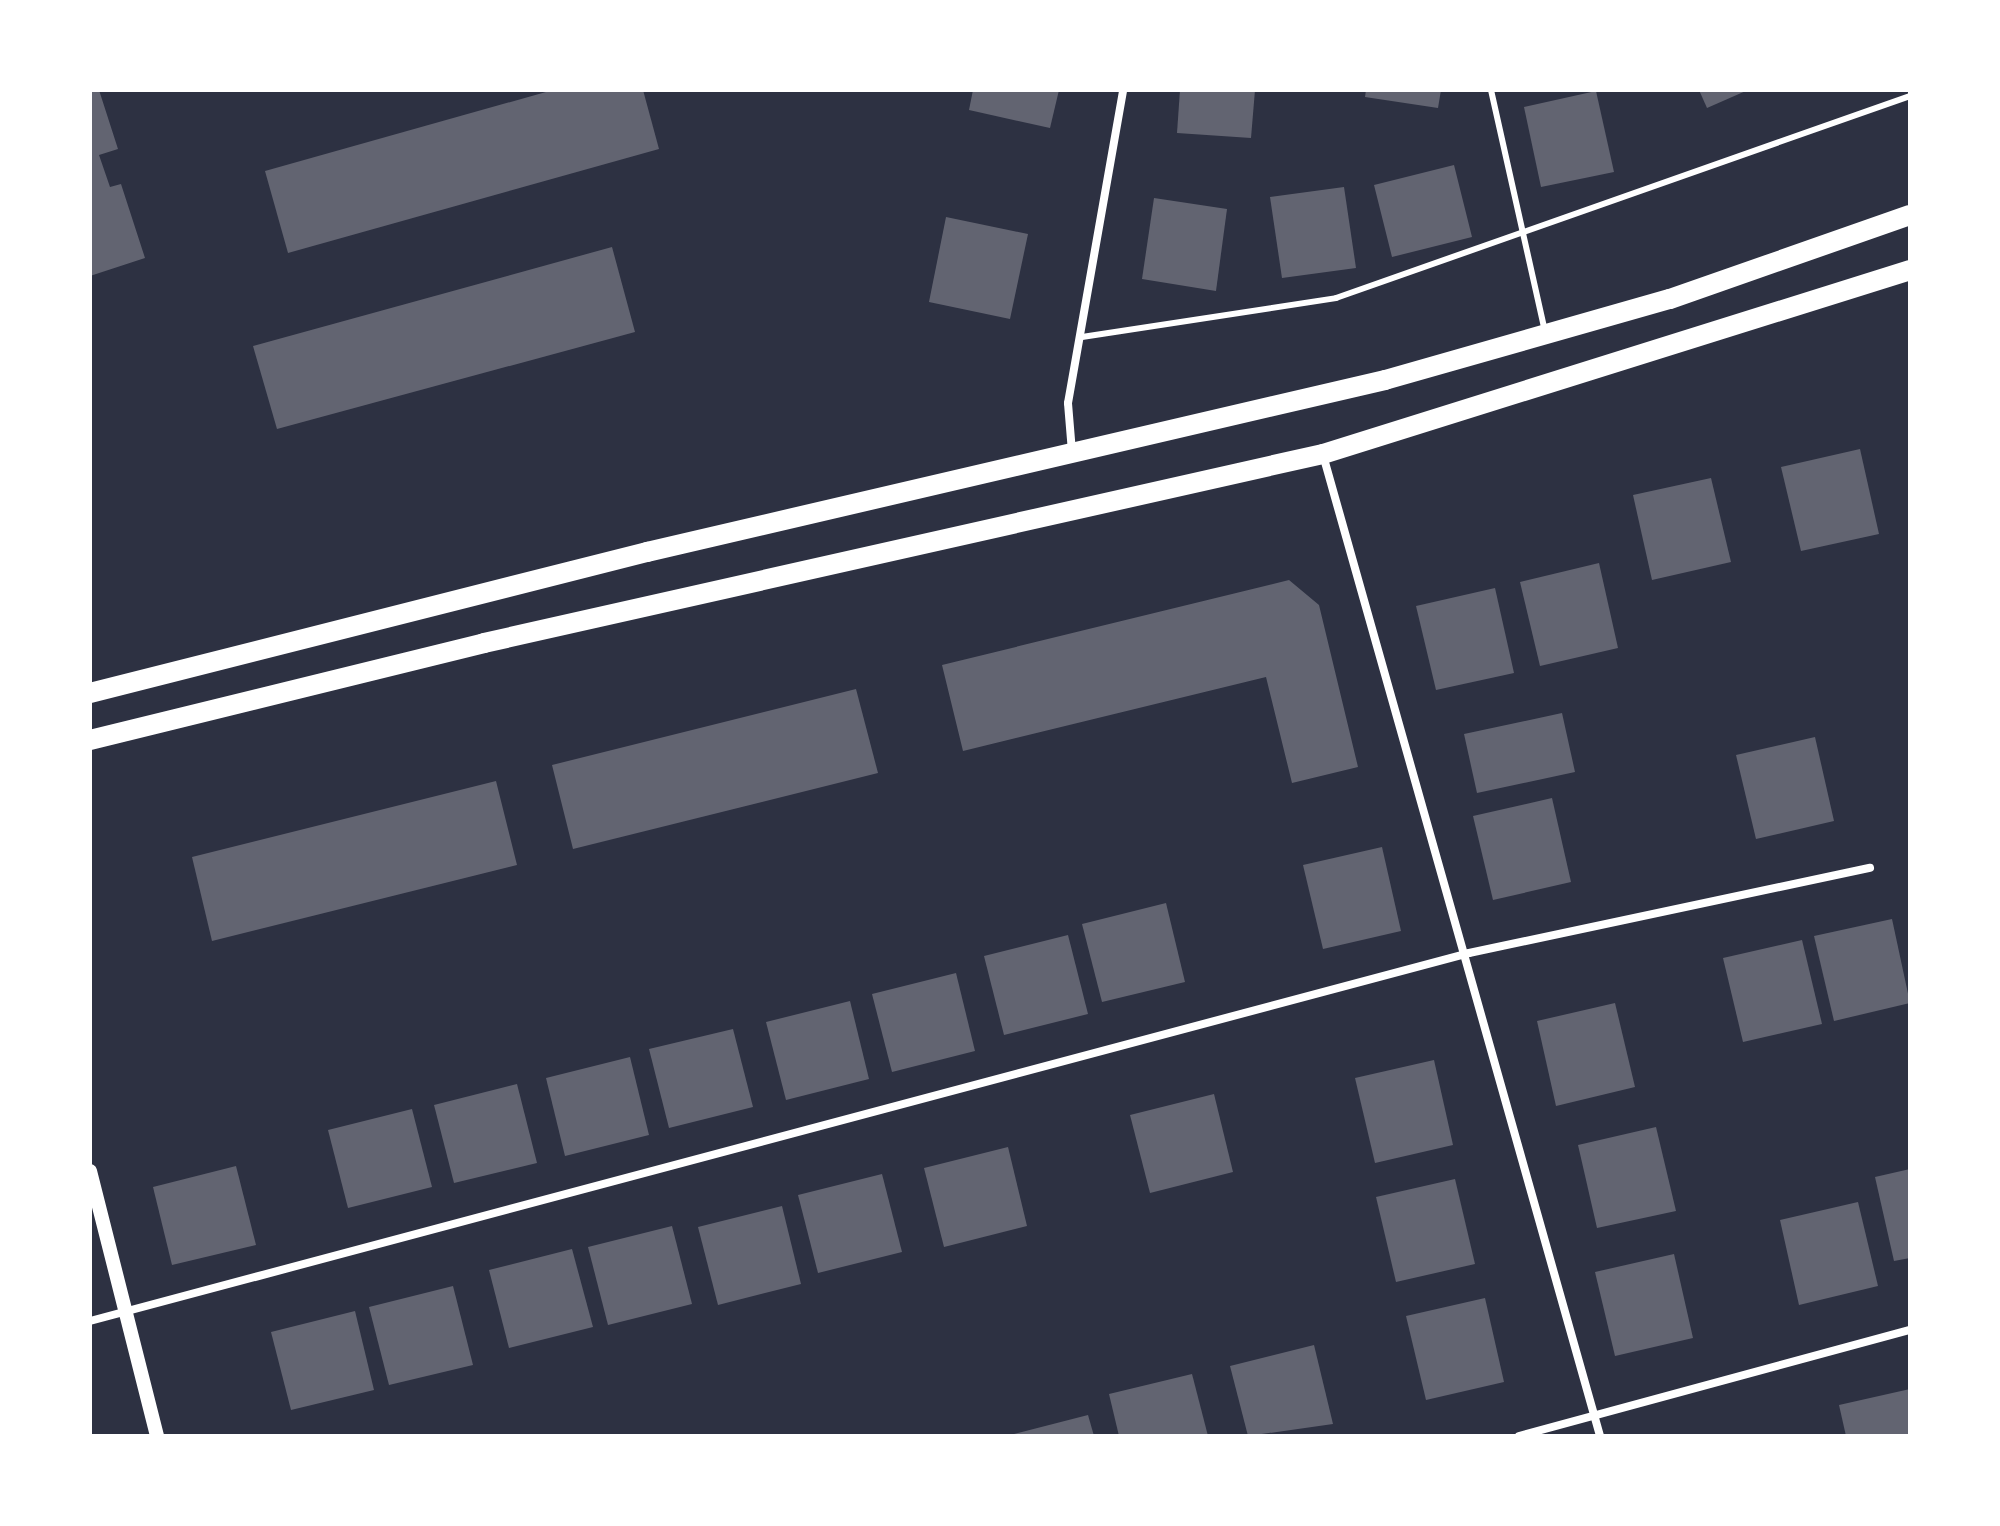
<!DOCTYPE html>
<html>
<head>
<meta charset="utf-8">
<style>
	body { margin:0 }
	#map { position:relative; width:2000px; height:1526px; overflow:hidden; background:#2d3142; font-family:Mulish,sans-serif }
	div>[style] { position:absolute }
	.building>* { inset:0; background:#626471 }
	.service>* { height:6px; margin:-3px; padding:0 3px; transform-origin:3px; border-radius:3px; background:#fff }
	.minor>* { height:8px; margin:-4px; padding:0 4px; transform-origin:4px; border-radius:4px; background:#fff }
	.tertiary>* { height:14px; margin:-7px; padding:0 7px; transform-origin:7px; border-radius:7px; background:#fff }
	.primary>* { height:20px; margin:-10px; padding:0 10px; transform-origin:10px; border-radius:10px; background:#fff }
	span { translate:-50% -50%; white-space:nowrap; text-align:center; line-height:1.15; -webkit-text-stroke:6px #fff; paint-order:stroke }
	.frame { position:absolute; inset:0; border:92px solid #fff; pointer-events:none }
</style>
</head>
<body>
<div id="map">
	<div class="building">
		<i style="clip-path:polygon(90px 90px,99px 90px,118px 149px,99px 155px,110px 187px,121px 184px,145px 258px,90px 276px)"></i>
		<i style="clip-path:polygon(553px 90px,643px 90px,659px 149px,288px 253px,265px 171px)"></i>
		<i style="clip-path:polygon(973px 90px,1059px 90px,1050px 128px,969px 110px)"></i>
		<i style="clip-path:polygon(1180px 90px,1255px 90px,1251px 138px,1177px 133px)"></i>
		<i style="clip-path:polygon(1366px 90px,1441px 90px,1438px 108px,1365px 97px)"></i>
		<i style="clip-path:polygon(1699px 90px,1748px 90px,1707px 108px)"></i>
		<i style="clip-path:polygon(1596px 91px,1614px 172px,1541px 187px,1524px 107px)"></i>
		<i style="clip-path:polygon(1454px 165px,1472px 237px,1392px 257px,1374px 185px)"></i>
		<i style="clip-path:polygon(1344px 187px,1356px 268px,1282px 278px,1270px 197px)"></i>
		<i style="clip-path:polygon(1154px 198px,1227px 209px,1216px 291px,1142px 279px)"></i>
		<i style="clip-path:polygon(946px 217px,1028px 234px,1010px 319px,929px 302px)"></i>
		<i style="clip-path:polygon(612px 247px,635px 332px,277px 429px,253px 346px)"></i>
		<i style="clip-path:polygon(1860px 449px,1879px 534px,1801px 551px,1781px 467px)"></i>
		<i style="clip-path:polygon(1711px 478px,1731px 562px,1652px 580px,1633px 495px)"></i>
		<i style="clip-path:polygon(1599px 563px,1618px 648px,1540px 666px,1520px 582px)"></i>
		<i style="clip-path:polygon(1289px 580px,1319px 605px,1358px 767px,1292px 783px,1266px 677px,963px 751px,942px 665px)"></i>
		<i style="clip-path:polygon(1495px 588px,1514px 673px,1436px 690px,1416px 606px)"></i>
		<i style="clip-path:polygon(856px 689px,878px 773px,573px 849px,552px 765px)"></i>
		<i style="clip-path:polygon(1562px 713px,1575px 772px,1477px 793px,1464px 734px)"></i>
		<i style="clip-path:polygon(1815px 737px,1834px 821px,1756px 839px,1736px 755px)"></i>
		<i style="clip-path:polygon(496px 781px,517px 865px,212px 941px,192px 857px)"></i>
		<i style="clip-path:polygon(1552px 798px,1571px 882px,1493px 900px,1473px 816px)"></i>
		<i style="clip-path:polygon(1382px 847px,1401px 931px,1323px 949px,1303px 865px)"></i>
		<i style="clip-path:polygon(1166px 903px,1185px 982px,1102px 1002px,1082px 924px)"></i>
		<i style="clip-path:polygon(1892px 919px,1910px 1003px,1834px 1021px,1814px 936px)"></i>
		<i style="clip-path:polygon(1068px 935px,1088px 1014px,1004px 1035px,984px 956px)"></i>
		<i style="clip-path:polygon(1802px 940px,1822px 1024px,1743px 1042px,1723px 958px)"></i>
		<i style="clip-path:polygon(956px 973px,975px 1051px,892px 1072px,872px 994px)"></i>
		<i style="clip-path:polygon(850px 1001px,869px 1079px,786px 1100px,766px 1022px)"></i>
		<i style="clip-path:polygon(1615px 1003px,1635px 1087px,1556px 1106px,1537px 1021px)"></i>
		<i style="clip-path:polygon(733px 1029px,753px 1107px,669px 1128px,649px 1049px)"></i>
		<i style="clip-path:polygon(630px 1057px,649px 1135px,565px 1156px,546px 1078px)"></i>
		<i style="clip-path:polygon(1434px 1060px,1453px 1145px,1375px 1163px,1355px 1078px)"></i>
		<i style="clip-path:polygon(517px 1084px,537px 1163px,454px 1183px,434px 1105px)"></i>
		<i style="clip-path:polygon(1214px 1094px,1233px 1172px,1150px 1193px,1130px 1115px)"></i>
		<i style="clip-path:polygon(412px 1109px,432px 1187px,348px 1208px,328px 1130px)"></i>
		<i style="clip-path:polygon(1656px 1127px,1676px 1211px,1597px 1228px,1578px 1145px)"></i>
		<i style="clip-path:polygon(1008px 1147px,1027px 1226px,944px 1247px,924px 1168px)"></i>
		<i style="clip-path:polygon(236px 1166px,256px 1245px,172px 1265px,153px 1187px)"></i>
		<i style="clip-path:polygon(1910px 1169px,1910px 1258px,1894px 1261px,1875px 1177px)"></i>
		<i style="clip-path:polygon(882px 1174px,902px 1252px,818px 1273px,798px 1195px)"></i>
		<i style="clip-path:polygon(1455px 1179px,1475px 1264px,1396px 1282px,1376px 1197px)"></i>
		<i style="clip-path:polygon(1858px 1202px,1878px 1286px,1799px 1305px,1780px 1220px)"></i>
		<i style="clip-path:polygon(782px 1206px,801px 1284px,718px 1305px,698px 1227px)"></i>
		<i style="clip-path:polygon(672px 1226px,692px 1304px,608px 1325px,588px 1247px)"></i>
		<i style="clip-path:polygon(572px 1249px,593px 1327px,509px 1348px,489px 1270px)"></i>
		<i style="clip-path:polygon(1674px 1254px,1693px 1338px,1615px 1356px,1595px 1272px)"></i>
		<i style="clip-path:polygon(453px 1286px,473px 1365px,389px 1385px,369px 1307px)"></i>
		<i style="clip-path:polygon(1485px 1298px,1504px 1382px,1426px 1400px,1406px 1316px)"></i>
		<i style="clip-path:polygon(355px 1311px,374px 1390px,291px 1410px,271px 1332px)"></i>
		<i style="clip-path:polygon(1314px 1345px,1333px 1424px,1248px 1436px,1230px 1366px)"></i>
		<i style="clip-path:polygon(1192px 1374px,1208px 1436px,1119px 1436px,1109px 1394px)"></i>
		<i style="clip-path:polygon(1910px 1389px,1910px 1436px,1846px 1436px,1839px 1405px)"></i>
		<i style="clip-path:polygon(1088px 1415px,1094px 1436px,1010px 1436px,1010px 1435px)"></i>
	</div>
	<div class="service">
		<i style="left:1491px;top:90px;width:248px;rotate:77.4deg"></i>
		<i style="left:1082px;top:337px;width:257px;rotate:-8.7deg"></i>
		<i style="left:1336px;top:298px;width:609px;rotate:-19.39deg"></i>
	</div>
	<div class="minor">
		<i style="left:1072px;top:452px;width:49px;rotate:-94.7deg"></i>
		<i style="left:1068px;top:403px;width:318px;rotate:-80deg"></i>
		<i style="left:1323px;top:455px;width:1019px;rotate:74.23deg"></i>
		<i style="left:90px;top:1321px;width:1427px;rotate:-14.94deg"></i>
		<i style="left:1469px;top:953px;width:410px;rotate:-12deg"></i>
		<i style="left:1519px;top:1436px;width:405px;rotate:-15.2deg"></i>
	</div>
	<div class="tertiary">
		<i style="left:90px;top:1171px;width:273px;rotate:75.8deg"></i>
	</div>
	<div class="primary">
		<i style="left:90px;top:693px;width:575px;rotate:-14.21deg"></i>
		<i style="left:647px;top:552px;width:758px;rotate:-13.12deg"></i>
		<i style="left:1385px;top:380px;width:296px;rotate:-15.9deg"></i>
		<i style="left:1670px;top:299px;width:254px;rotate:-19.3deg"></i>
		<i style="left:90px;top:740px;width:406px;rotate:-13.8deg"></i>
		<i style="left:484px;top:643px;width:860px;rotate:-12.7deg"></i>
		<i style="left:1323px;top:454px;width:615px;rotate:-17.4deg"></i>
	</div>
	<div class="frame"></div>
</div>
</body>
</html>
